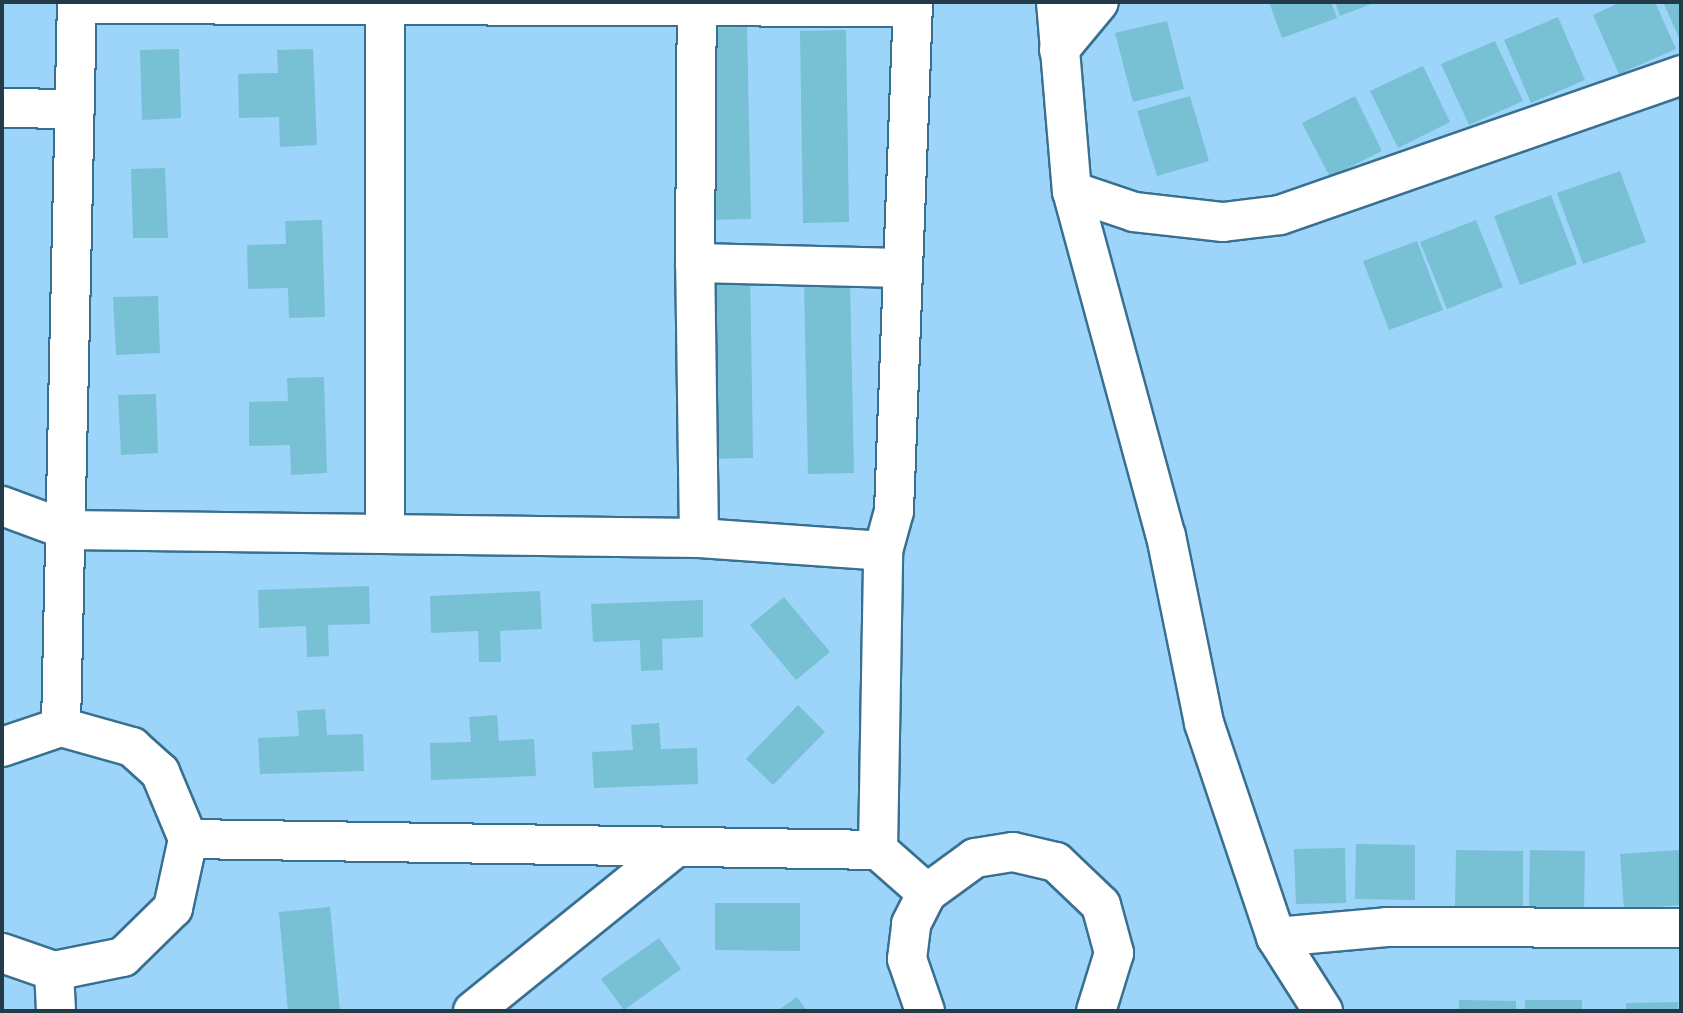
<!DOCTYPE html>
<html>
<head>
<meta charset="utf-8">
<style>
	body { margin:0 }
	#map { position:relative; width:1683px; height:1013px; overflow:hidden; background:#9cd5f9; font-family:"PT Sans Narrow",sans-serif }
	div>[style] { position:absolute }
	.building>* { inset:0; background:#78c0d4 }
	.roads { filter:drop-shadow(2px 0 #397090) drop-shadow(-2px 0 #397090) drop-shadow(0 2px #397090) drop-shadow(0 -2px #397090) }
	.minor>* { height:38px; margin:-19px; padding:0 19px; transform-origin:19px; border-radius:19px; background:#fff }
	span { translate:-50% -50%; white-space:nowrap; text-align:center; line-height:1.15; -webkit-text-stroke:6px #b4e1fe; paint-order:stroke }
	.frame { position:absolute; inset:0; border:4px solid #233a48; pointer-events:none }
</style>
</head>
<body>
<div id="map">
	<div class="building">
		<i style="clip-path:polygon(1269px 2px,1331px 2px,1337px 18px,1282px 38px)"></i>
		<i style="clip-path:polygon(1335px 2px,1376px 2px,1340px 16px)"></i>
		<i style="clip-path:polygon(1621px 2px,1655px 2px,1676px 49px,1619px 74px,1593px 15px)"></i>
		<i style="clip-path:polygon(1663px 2px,1681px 2px,1681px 42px)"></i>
		<i style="clip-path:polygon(1558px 17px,1585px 80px,1531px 103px,1504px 40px)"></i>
		<i style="clip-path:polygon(1167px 21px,1184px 89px,1133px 102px,1115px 33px)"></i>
		<i style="clip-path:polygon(747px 27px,751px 219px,705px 220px,701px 28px)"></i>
		<i style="clip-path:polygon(846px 30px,849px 222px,803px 223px,800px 31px)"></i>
		<i style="clip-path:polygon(1495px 41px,1523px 101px,1469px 125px,1441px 64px)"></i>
		<i style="clip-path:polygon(179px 49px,181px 118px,142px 120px,140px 50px)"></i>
		<i style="clip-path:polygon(313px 49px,317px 145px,280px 147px,279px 117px,239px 118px,238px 74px,278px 73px,277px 50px)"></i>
		<i style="clip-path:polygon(1423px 66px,1450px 122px,1398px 148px,1370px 91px)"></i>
		<i style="clip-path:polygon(1190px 96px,1209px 161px,1157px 176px,1137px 111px)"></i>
		<i style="clip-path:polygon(1355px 96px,1382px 151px,1330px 177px,1302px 123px)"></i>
		<i style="clip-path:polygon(165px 168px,168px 238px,133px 238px,131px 169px)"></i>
		<i style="clip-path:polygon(1620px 171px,1646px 242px,1583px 264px,1557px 193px)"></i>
		<i style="clip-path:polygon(1551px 195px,1577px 264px,1520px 285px,1494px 216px)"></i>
		<i style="clip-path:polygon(322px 220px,325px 317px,289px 318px,288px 288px,248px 289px,247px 245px,286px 244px,285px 221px)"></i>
		<i style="clip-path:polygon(1476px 220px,1503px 287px,1447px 309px,1420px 242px)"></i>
		<i style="clip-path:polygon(1417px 241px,1443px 310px,1389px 330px,1363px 261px)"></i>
		<i style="clip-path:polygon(750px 266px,753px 458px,707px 459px,704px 267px)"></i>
		<i style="clip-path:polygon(850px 281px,854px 473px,808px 474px,804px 282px)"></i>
		<i style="clip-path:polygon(158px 296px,160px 353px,116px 355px,113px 297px)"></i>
		<i style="clip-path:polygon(324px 377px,327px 473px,291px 475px,290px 445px,249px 446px,249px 402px,288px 401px,287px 378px)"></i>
		<i style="clip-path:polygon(156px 394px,158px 453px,121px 455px,118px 395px)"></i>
		<i style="clip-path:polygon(369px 586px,370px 624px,328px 625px,329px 656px,307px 657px,306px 626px,259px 628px,258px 590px)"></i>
		<i style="clip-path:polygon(540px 591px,542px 629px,500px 631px,501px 662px,479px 662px,478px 631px,431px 633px,430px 596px)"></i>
		<i style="clip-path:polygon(784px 597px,830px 652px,796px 680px,750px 625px)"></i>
		<i style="clip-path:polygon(703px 600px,703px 637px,662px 639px,663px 670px,641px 671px,640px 640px,593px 642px,591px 604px)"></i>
		<i style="clip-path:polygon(798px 705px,825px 732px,773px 785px,746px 759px)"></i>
		<i style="clip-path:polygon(325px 709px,327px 735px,363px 734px,364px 771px,260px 774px,258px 738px,299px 736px,297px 711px)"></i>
		<i style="clip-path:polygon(497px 715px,499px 741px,534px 739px,536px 776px,431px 780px,430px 743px,471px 742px,469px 717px)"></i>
		<i style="clip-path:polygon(659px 723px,661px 749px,697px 748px,698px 784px,594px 788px,592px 752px,633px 750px,631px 725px)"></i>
		<i style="clip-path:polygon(1356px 844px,1415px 845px,1415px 900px,1355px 899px)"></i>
		<i style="clip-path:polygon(1345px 848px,1346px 903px,1296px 904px,1294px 849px)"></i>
		<i style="clip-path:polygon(1456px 850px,1523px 851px,1523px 908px,1455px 907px)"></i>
		<i style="clip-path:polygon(1530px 850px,1585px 851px,1584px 908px,1529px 907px)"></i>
		<i style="clip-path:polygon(1679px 850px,1681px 905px,1624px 909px,1620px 854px)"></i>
		<i style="clip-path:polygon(715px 903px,800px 903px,800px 951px,715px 950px)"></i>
		<i style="clip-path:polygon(330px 907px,340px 1011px,288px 1011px,279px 912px)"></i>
		<i style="clip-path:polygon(659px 938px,681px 969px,624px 1010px,601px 979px)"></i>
		<i style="clip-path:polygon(797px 997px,807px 1011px,777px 1011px)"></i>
		<i style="clip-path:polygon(1459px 1000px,1516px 1001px,1516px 1011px,1459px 1011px)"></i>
		<i style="clip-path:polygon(1525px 1000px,1582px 1000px,1582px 1011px,1525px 1011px)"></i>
		<i style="clip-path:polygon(1678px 1002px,1678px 1011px,1626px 1011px,1626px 1003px)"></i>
	</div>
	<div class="roads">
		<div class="minor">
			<i style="left:1056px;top:2px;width:190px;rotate:85.2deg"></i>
			<i style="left:1072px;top:191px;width:358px;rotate:74.8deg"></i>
			<i style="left:1166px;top:536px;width:191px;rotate:78.5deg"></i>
			<i style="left:1204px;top:723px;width:226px;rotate:71.4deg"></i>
			<i style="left:1276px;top:937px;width:88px;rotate:57.6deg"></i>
			<i style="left:77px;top:4px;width:836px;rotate:0.21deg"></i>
			<i style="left:1059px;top:50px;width:62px;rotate:-50.2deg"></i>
			<i style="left:2px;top:108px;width:73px;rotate:0.8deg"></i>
			<i style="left:1072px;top:191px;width:65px;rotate:18.7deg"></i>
			<i style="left:1134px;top:212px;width:90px;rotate:6.4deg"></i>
			<i style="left:1223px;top:222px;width:57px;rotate:-7deg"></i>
			<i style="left:1280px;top:215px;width:425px;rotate:-19.2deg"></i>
			<i style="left:695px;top:263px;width:256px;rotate:-89.6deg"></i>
			<i style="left:2px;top:506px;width:69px;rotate:20.3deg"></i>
			<i style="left:67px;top:530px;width:632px;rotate:0.73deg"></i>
			<i style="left:699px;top:538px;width:184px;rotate:4deg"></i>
			<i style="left:385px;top:534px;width:532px;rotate:-90deg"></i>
			<i style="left:699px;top:538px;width:275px;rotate:-90.8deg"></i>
			<i style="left:695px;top:263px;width:208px;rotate:1.4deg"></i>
			<i style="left:61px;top:727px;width:725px;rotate:-88.74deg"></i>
			<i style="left:2px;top:747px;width:62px;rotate:-18.7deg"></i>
			<i style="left:61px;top:727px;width:74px;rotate:15.7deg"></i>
			<i style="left:132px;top:747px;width:38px;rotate:42deg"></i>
			<i style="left:160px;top:772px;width:73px;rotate:67.3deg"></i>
			<i style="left:188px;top:839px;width:71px;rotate:102.3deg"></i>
			<i style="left:173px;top:908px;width:70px;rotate:135.6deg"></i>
			<i style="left:123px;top:957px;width:70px;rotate:168.5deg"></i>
			<i style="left:54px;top:971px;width:55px;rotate:-160.9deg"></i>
			<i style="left:188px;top:839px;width:690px;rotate:0.91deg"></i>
			<i style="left:878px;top:850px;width:65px;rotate:41.3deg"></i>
			<i style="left:878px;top:850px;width:299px;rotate:-89deg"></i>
			<i style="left:883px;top:551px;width:41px;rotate:-74.6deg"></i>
			<i style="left:894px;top:511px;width:509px;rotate:-87.86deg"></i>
			<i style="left:1276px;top:937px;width:111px;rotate:-5.1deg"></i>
			<i style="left:1387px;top:927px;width:294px;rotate:0.2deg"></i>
			<i style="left:54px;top:971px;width:40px;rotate:87.1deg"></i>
			<i style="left:473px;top:1011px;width:260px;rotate:-38.9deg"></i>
			<i style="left:925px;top:1011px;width:55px;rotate:-109.1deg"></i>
			<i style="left:907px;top:959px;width:35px;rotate:-83deg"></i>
			<i style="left:911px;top:924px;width:35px;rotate:-63deg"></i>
			<i style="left:927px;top:893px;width:59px;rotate:-36.1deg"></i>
			<i style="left:975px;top:858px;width:38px;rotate:-9deg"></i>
			<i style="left:1013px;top:852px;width:44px;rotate:13.1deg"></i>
			<i style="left:1056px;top:862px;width:62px;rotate:43.7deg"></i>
			<i style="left:1101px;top:905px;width:50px;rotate:74.8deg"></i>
			<i style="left:1114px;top:953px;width:61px;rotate:107.2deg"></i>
		</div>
	</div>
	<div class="frame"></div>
</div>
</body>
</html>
